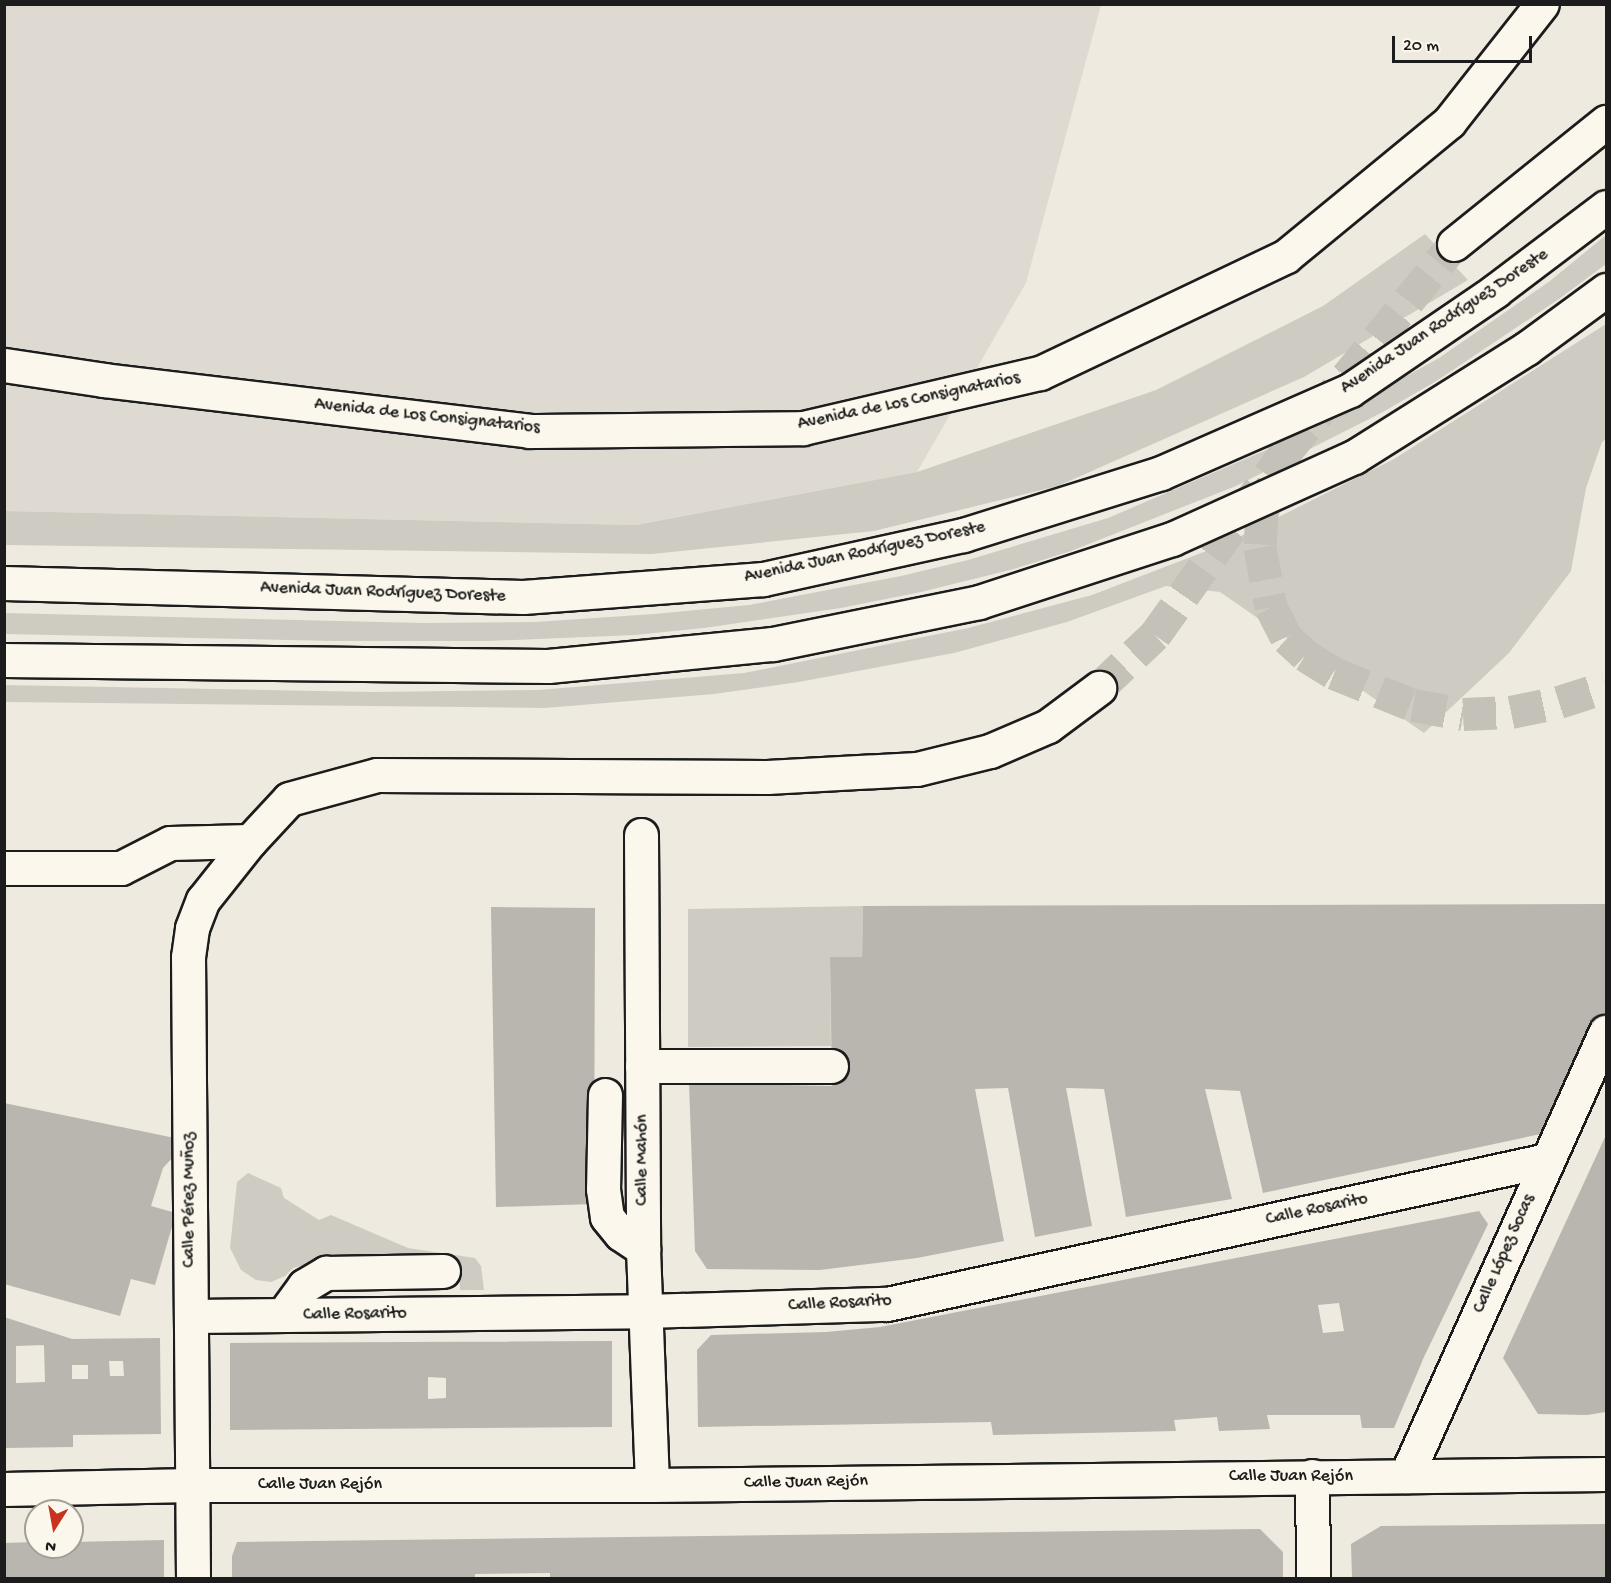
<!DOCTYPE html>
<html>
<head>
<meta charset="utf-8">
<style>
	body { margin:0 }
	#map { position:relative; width:1611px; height:1583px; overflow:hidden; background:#eeeadf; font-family:"Gochi Hand",sans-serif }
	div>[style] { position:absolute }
	.built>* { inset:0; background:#dedad1 }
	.green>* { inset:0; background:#ceccc2 }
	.building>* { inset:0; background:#b9b6af }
	.highway-tunnel>* { height:33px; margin-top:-16.5px; transform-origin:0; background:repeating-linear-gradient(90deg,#c4c1b8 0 33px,transparent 0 49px) }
	.roads { filter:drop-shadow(2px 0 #1c1c1c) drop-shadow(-2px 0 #1c1c1c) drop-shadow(0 2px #1c1c1c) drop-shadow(0 -2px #1c1c1c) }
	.minor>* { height:33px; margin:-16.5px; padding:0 16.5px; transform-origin:16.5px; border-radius:16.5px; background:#fbf7ec }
	.highway>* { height:33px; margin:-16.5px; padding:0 16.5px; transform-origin:16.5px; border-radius:16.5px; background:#fbf7ec }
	span { translate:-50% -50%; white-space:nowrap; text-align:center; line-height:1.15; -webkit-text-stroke:4.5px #fbf7ec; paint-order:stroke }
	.street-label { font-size:18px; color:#1c1c1c }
	.frame { position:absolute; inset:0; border:6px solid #1c1c1c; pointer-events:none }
	.north { position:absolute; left:24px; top:1499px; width:60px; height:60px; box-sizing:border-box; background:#fbf7ec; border:2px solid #a29f99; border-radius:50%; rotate:191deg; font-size:16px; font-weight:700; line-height:24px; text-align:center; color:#1c1c1c }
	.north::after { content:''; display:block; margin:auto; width:21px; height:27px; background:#c8321e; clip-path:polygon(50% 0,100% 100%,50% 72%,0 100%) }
	.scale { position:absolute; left:1392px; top:36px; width:140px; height:27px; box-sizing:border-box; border:3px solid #1c1c1c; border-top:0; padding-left:8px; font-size:18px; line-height:21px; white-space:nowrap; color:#1c1c1c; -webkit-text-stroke:4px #fbf7ec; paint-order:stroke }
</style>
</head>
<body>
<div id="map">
	<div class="built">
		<i style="clip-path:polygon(5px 5px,1101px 5px,1026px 283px,917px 472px,636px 525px,5px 511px)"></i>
	</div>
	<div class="green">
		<i style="clip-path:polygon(1425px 234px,1468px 280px,1304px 377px,1058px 486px,874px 531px,652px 554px,5px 545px,5px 511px,636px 525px,917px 472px,1156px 390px,1323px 306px)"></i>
		<i style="clip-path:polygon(1606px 235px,1606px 264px,1559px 299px,1438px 380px,1383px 412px,1236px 486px,1071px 551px,1014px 569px,921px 592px,841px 608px,704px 628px,635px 635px,488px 641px,333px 641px,5px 634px,5px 613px,424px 623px,535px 622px,654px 614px,749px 605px,901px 576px,968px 560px,1108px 518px,1299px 436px,1439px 358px,1550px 281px)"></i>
		<i style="clip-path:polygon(1606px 324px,1606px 439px,1602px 442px,1586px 488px,1571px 571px,1509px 653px,1424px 733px,1220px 592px,1166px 586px,1067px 622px,954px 653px,799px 682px,714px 694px,545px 708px,5px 702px,5px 685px,373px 692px,538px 690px,744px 673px,968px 628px,1092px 595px,1227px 543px,1394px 459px)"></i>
		<i style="clip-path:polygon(863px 906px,862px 957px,830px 958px,831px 1046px,688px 1047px,688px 909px)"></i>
		<i style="clip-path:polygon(248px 1173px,281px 1188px,284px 1198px,319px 1220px,331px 1215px,408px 1248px,475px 1258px,481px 1266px,484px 1290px,460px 1290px,459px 1260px,311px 1263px,293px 1268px,285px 1276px,271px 1282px,256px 1280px,241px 1270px,230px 1248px,237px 1182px)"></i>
	</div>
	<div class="building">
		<i style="clip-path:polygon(1606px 904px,1606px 1010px,1570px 1090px,1555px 1131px,1263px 1193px,1240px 1091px,1205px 1089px,1232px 1199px,1126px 1217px,1104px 1089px,1066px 1088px,1092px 1226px,1035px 1237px,1008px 1088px,975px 1089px,1004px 1241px,917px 1258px,820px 1270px,707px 1269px,695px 1251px,689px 1083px,832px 1086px,830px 957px,862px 957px,863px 906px)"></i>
		<i style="clip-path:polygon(491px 907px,595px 908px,594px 1204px,496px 1207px)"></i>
		<i style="clip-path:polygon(4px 1103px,175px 1138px,175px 1155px,163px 1168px,151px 1206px,176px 1213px,155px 1285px,131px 1279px,120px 1316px,4px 1284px)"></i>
		<i style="clip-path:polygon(1606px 1135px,1606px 1412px,1587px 1415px,1538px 1414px,1503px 1358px)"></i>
		<i style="clip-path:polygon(evenodd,1479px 1211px,1488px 1224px,1424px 1357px,1394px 1428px,1362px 1428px,1360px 1415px,1267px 1415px,1270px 1429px,1219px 1431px,1217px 1417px,1174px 1420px,1176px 1431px,1041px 1434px,993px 1435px,991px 1422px,698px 1427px,697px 1350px,711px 1335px,826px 1332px,880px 1327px,1479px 1211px,1339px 1303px,1344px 1331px,1323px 1333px,1318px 1305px,1339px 1303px)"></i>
		<i style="clip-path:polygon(evenodd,4px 1317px,72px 1339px,160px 1338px,161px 1434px,73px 1435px,73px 1447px,4px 1448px,4px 1317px,44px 1345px,45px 1382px,16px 1383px,16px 1346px,44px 1345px,4px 1317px,109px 1361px,123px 1361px,124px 1376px,110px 1376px,109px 1361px,4px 1317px,72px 1365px,88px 1365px,88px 1379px,72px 1379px,72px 1365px)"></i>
		<i style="clip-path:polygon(evenodd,612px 1341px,612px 1427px,230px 1430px,230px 1343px,612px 1341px,428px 1377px,446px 1378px,446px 1398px,428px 1399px,428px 1377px)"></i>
		<i style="clip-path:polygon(1606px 1524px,1606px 1578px,1352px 1578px,1351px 1544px,1381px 1526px)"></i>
		<i style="clip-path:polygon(1260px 1529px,1283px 1552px,1283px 1578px,550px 1578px,550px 1573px,475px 1574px,475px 1578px,232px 1578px,232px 1556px,237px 1542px)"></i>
		<i style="clip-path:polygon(164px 1540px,164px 1578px,4px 1578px,4px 1543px,36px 1542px,36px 1547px,72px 1547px,72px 1542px)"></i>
	</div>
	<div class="highway-tunnel">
		<i style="left:1273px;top:483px;width:30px;rotate:111deg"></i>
		<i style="left:1262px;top:511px;width:36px;rotate:93deg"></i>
		<i style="left:1260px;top:547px;width:61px;rotate:79.6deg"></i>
		<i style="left:1271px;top:607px;width:35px;rotate:63deg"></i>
		<i style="left:1287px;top:638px;width:25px;rotate:43deg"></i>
		<i style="left:1305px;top:655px;width:34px;rotate:32deg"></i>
		<i style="left:1334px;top:673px;width:85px;rotate:22.1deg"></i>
		<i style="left:1413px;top:705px;width:51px;rotate:10.2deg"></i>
		<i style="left:1463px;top:714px;width:48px;rotate:-2.4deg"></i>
		<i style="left:1511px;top:712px;width:49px;rotate:-11.8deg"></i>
		<i style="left:1559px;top:702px;width:49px;rotate:-17.7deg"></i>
		<i style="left:1099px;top:688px;width:77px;rotate:-43.4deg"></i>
		<i style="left:1155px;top:635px;width:224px;rotate:-54.5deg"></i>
		<i style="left:1285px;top:453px;width:269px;rotate:-51deg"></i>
	</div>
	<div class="roads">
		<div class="minor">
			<i style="left:4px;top:365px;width:101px;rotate:8.5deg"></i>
			<i style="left:104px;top:380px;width:428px;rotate:6.8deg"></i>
			<i style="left:529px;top:431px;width:274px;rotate:-0.6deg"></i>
			<i style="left:803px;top:428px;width:243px;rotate:-13.1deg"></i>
			<i style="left:1040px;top:373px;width:272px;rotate:-25.4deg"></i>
			<i style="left:1286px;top:256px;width:211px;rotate:-39.4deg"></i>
			<i style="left:1449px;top:122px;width:150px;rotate:-51.8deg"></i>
			<i style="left:641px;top:835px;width:414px;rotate:89.7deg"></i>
			<i style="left:643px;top:1249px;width:236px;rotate:87.8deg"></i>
			<i style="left:4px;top:868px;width:117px"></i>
			<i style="left:121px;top:868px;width:55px;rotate:-27deg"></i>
			<i style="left:170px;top:843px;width:80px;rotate:-1.4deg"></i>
			<i style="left:642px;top:1066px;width:189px"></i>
			<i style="left:605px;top:1095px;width:94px;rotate:91.2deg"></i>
			<i style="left:603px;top:1189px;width:28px;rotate:82deg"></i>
			<i style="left:607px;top:1217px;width:22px;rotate:51deg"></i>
			<i style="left:621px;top:1234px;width:27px;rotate:34deg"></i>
			<i style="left:283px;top:1315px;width:36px;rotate:-54deg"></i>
			<i style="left:304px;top:1286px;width:26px;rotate:-31deg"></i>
			<i style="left:326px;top:1273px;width:117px;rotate:-1deg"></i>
			<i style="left:191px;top:1316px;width:455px;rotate:-0.6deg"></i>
			<i style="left:646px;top:1311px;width:241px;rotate:-1.7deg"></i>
			<i style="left:887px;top:1304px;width:676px;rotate:-12.31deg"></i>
			<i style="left:1312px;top:1476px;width:102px;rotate:89.4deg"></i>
			<i style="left:1406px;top:1476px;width:487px;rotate:-65.8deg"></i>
			<i style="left:4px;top:1489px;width:188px;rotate:-1.2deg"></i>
			<i style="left:192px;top:1485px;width:460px"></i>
			<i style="left:652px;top:1485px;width:954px;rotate:-0.66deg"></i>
			<i style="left:193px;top:1578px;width:621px;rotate:-90.46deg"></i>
			<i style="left:188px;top:957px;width:29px;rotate:-82deg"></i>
			<i style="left:192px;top:928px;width:30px;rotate:-69deg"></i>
			<i style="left:203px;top:900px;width:75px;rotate:-51.5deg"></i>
			<i style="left:250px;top:841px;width:57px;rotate:-47.1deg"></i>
			<i style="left:289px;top:799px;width:91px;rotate:-15.3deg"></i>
			<i style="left:377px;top:775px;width:390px;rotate:0.3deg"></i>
			<i style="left:767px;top:777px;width:150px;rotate:-3.1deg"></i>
			<i style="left:917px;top:769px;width:75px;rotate:-13.9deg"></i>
			<i style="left:990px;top:751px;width:63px;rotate:-23.3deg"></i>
			<i style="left:1048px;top:726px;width:64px;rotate:-36.7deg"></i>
		</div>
		<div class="highway">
			<i style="left:1454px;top:244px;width:195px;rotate:-38.8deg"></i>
			<i style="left:4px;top:583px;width:519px;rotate:1.55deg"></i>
			<i style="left:523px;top:597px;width:241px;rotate:-4.3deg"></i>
			<i style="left:763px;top:579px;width:205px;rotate:-12.4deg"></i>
			<i style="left:963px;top:535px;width:207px;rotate:-17.4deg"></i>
			<i style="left:1161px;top:473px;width:206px;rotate:-23.7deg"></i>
			<i style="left:1350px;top:390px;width:176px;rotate:-34.3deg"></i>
			<i style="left:1495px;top:291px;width:139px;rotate:-37.1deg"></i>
			<i style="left:4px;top:660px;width:544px;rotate:0.63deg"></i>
			<i style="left:548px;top:666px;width:226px;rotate:-5.6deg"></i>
			<i style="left:773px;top:644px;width:210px;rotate:-11.5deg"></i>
			<i style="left:979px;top:602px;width:203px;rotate:-18.1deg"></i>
			<i style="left:1172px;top:539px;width:200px;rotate:-24.3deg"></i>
			<i style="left:1354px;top:457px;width:204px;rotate:-32.2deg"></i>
			<i style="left:1527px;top:348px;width:98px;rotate:-36.3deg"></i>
		</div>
	</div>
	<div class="street-label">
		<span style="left:1445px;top:322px;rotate:-34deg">Avenida Juan Rodríguez Doreste</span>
		<span style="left:909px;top:402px;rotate:-12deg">Avenida de Los Consignatarios</span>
		<span style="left:427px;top:417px;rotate:6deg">Avenida de Los Consignatarios</span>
		<span style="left:865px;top:553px;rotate:-12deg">Avenida Juan Rodríguez Doreste</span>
		<span style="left:383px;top:593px;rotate:2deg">Avenida Juan Rodríguez Doreste</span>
		<span style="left:643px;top:1160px;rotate:-90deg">Calle Mahón</span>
		<span style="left:190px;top:1200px;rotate:-90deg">Calle Pérez Muñoz</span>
		<span style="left:1317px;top:1210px;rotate:-12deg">Calle Rosarito</span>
		<span style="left:1505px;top:1254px;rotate:-66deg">Calle López Socas</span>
		<span style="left:840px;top:1304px;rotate:-3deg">Calle Rosarito</span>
		<span style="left:355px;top:1315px;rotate:-1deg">Calle Rosarito</span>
		<span style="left:1291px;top:1477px">Calle Juan Rejón</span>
		<span style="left:806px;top:1483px;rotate:-1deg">Calle Juan Rejón</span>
		<span style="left:320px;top:1485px">Calle Juan Rejón</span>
	</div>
	<div class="frame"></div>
	<div class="north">N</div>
	<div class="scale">20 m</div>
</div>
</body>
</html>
